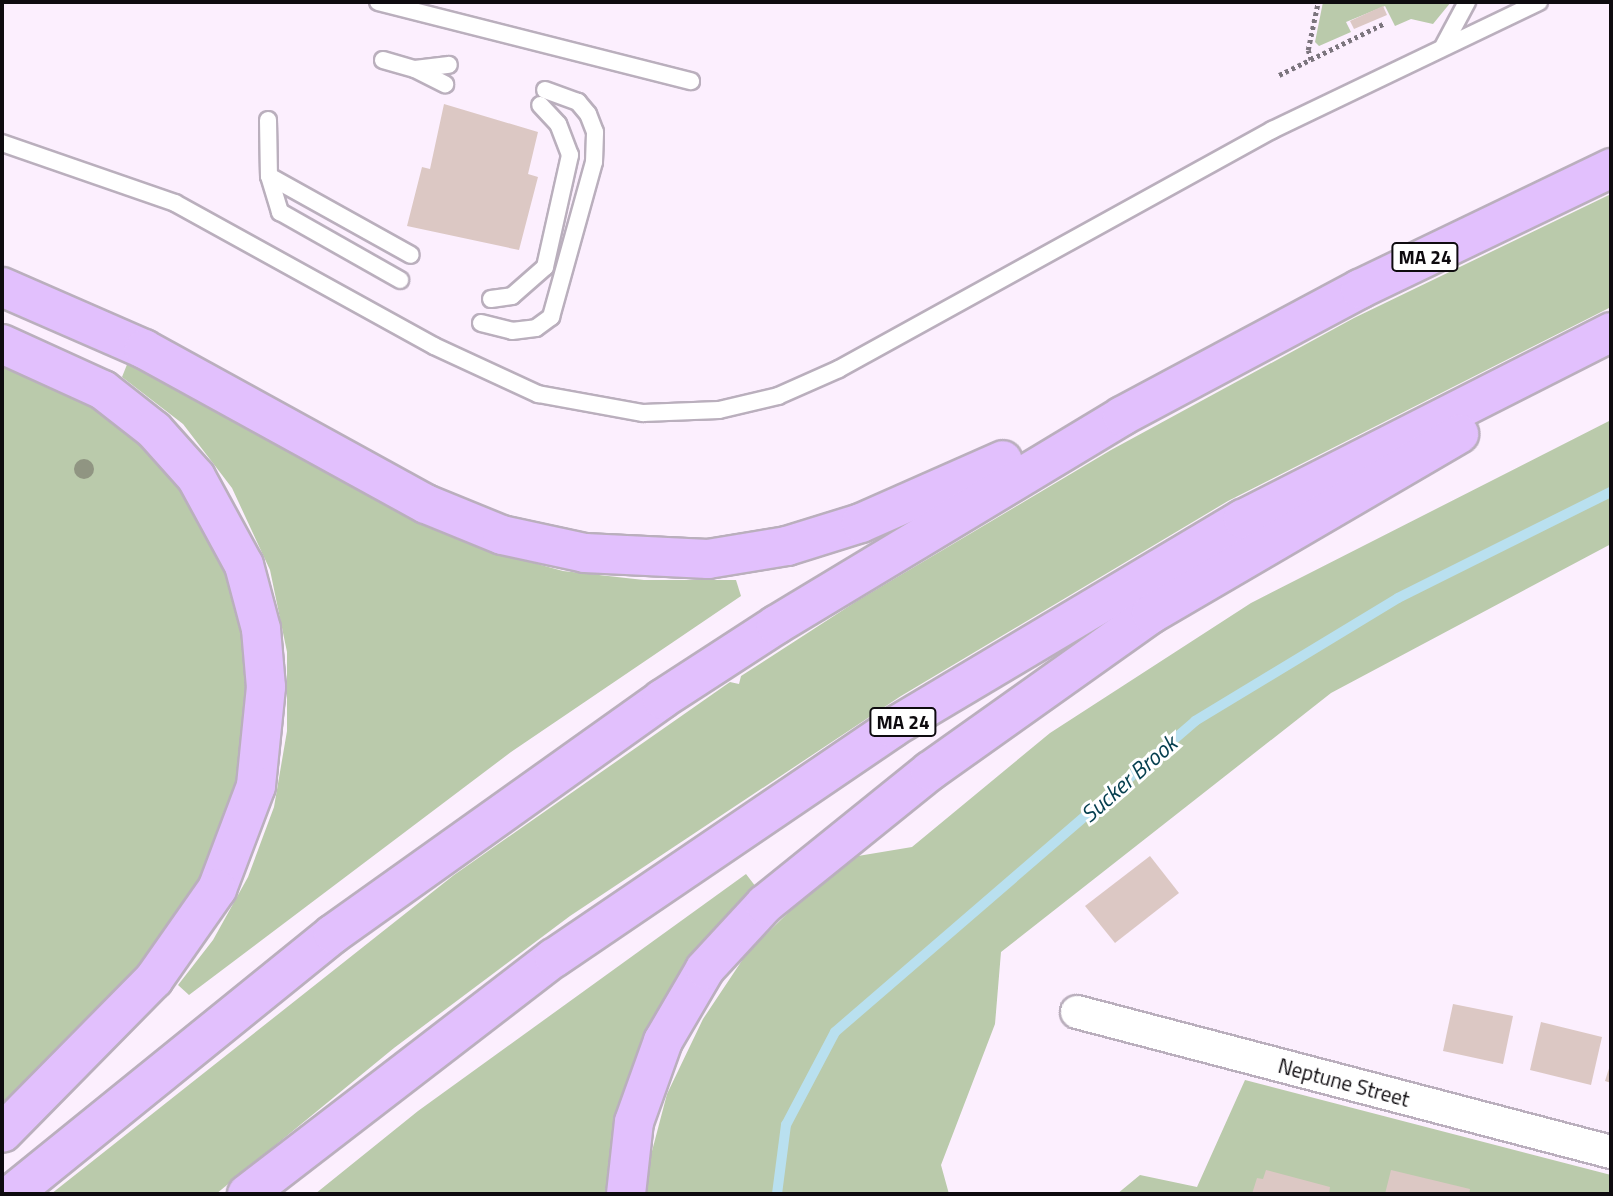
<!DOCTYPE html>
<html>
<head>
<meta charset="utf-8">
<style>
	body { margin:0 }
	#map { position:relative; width:1613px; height:1196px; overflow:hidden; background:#fceffe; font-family:"Titillium Web",sans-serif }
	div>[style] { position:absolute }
	.green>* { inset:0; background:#bacaab }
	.stream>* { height:10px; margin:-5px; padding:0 5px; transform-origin:5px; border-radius:5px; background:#b9e0ef }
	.building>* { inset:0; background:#dcc8c4 }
	.path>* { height:4.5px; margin-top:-2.25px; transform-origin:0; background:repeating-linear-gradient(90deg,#7c757e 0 3.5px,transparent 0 7px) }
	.roads { filter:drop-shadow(2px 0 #baafbd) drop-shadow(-2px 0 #baafbd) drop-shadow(0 2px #baafbd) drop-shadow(0 -2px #baafbd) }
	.service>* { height:16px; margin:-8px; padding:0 8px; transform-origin:8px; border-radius:8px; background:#fff }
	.minor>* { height:32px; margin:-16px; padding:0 16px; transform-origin:16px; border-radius:16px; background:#fff }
	.motorway>* { height:38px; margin:-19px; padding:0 19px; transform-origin:19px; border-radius:19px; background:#e2c0fd }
	.trees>* { width:20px; height:20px; margin:-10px; border-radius:50%; background:#909582 }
	span { translate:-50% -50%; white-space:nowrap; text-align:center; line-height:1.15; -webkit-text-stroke:6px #fff; paint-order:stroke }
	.shield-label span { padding:2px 5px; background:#fff; border:2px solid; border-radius:5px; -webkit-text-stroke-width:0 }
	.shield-label { font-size:19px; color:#0e0b0f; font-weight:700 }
	.street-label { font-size:21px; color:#0e0b0f }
	.water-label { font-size:23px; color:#043e4e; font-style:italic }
	.frame { position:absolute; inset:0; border:4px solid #0e0b0f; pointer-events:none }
</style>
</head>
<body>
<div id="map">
	<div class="green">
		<i style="clip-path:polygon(1323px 2px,1451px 2px,1433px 24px,1411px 19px,1395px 26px,1385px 6px,1346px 22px,1351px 32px,1319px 46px,1315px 42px)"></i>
		<i style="clip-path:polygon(1611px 194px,1611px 307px,1228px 501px,901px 696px,570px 916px,394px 1048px,216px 1194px,51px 1194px,454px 875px,730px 682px,739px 684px,741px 676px,857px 601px,1111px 450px,1354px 318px)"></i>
		<i style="clip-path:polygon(128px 362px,418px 522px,482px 549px,563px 571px,644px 580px,736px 580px,741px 596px,511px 752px,189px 995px,178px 985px,213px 940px,248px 877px,274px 807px,287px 731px,287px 652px,270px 570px,232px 488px,183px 424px,122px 377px)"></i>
		<i style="clip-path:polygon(2px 363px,83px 398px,156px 456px,186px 493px,229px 574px,240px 614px,249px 711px,229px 819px,209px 868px,130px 980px,2px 1111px)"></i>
		<i style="clip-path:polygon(1611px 420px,1611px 544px,1331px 693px,1001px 952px,995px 1024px,941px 1165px,949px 1194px,647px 1194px,647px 1170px,667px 1094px,703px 1019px,747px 953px,795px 906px,858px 856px,912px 847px,1050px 733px,1251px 603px)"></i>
		<i style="clip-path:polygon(746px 874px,756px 887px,716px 927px,676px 981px,644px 1040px,620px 1108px,608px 1194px,315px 1194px,418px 1111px)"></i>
		<i style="clip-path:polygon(1245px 1080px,1611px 1175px,1611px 1194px,1117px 1194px,1140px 1175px,1197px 1187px)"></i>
	</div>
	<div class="stream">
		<i style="left:777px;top:1194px;width:70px;rotate:-82.6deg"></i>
		<i style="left:786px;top:1125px;width:105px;rotate:-62.2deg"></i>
		<i style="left:835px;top:1032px;width:476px;rotate:-40.8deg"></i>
		<i style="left:1195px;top:721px;width:237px;rotate:-31.2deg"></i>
		<i style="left:1398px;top:598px;width:238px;rotate:-26.5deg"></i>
	</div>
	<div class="building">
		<i style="clip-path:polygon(1383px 6px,1387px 15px,1354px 29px,1350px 21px)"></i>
		<i style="clip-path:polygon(444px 104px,538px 132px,528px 174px,538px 177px,519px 250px,407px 226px,422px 167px,430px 169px)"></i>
		<i style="clip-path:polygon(1150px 856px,1179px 893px,1115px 943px,1085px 906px)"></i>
		<i style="clip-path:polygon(1453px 1004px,1513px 1016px,1503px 1064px,1443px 1051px)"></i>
		<i style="clip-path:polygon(1541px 1022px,1602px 1037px,1591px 1085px,1530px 1070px)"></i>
		<i style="clip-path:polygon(1611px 1062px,1611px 1083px,1605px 1081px)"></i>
		<i style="clip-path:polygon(1266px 1170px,1330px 1187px,1329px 1194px,1252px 1194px,1257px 1178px,1263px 1179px)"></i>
		<i style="clip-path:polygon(1391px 1170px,1470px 1189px,1469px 1194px,1385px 1194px)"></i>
	</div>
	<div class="path">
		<i style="left:1311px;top:60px;width:10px;rotate:-107deg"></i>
		<i style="left:1308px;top:50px;width:49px;rotate:-78.2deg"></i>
		<i style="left:1279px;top:75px;width:118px;rotate:-26.1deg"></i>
	</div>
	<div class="roads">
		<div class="service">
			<i style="left:378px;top:2px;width:323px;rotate:14.2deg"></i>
			<i style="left:1444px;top:45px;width:49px;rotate:-61.9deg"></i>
			<i style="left:383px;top:60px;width:33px;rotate:16deg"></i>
			<i style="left:415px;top:69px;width:34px;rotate:27deg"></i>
			<i style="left:415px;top:69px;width:34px;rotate:-7deg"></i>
			<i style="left:268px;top:120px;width:56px;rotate:89deg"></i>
			<i style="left:269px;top:176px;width:38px;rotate:73deg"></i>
			<i style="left:280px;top:212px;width:138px;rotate:29.5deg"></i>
			<i style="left:2px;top:143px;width:183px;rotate:19.1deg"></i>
			<i style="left:175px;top:203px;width:296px;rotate:28.9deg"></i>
			<i style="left:434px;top:346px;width:115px;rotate:24.8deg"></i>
			<i style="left:538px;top:394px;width:107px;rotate:10.3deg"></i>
			<i style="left:643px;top:413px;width:76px;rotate:-2.3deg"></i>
			<i style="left:719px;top:410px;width:61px;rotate:-13.3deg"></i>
			<i style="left:778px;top:396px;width:67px;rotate:-23.9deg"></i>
			<i style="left:839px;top:369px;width:495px;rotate:-28.9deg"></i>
			<i style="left:1272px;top:130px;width:296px;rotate:-25.6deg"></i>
			<i style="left:269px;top:176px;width:162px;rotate:29.1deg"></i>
			<i style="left:491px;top:299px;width:21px;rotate:-8deg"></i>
			<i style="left:512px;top:296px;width:44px;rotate:-41.3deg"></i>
			<i style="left:545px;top:267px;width:115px;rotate:-77.4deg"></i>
			<i style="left:570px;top:155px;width:33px;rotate:-111deg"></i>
			<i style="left:558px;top:124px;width:26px;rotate:-133deg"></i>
			<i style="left:481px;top:323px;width:32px;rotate:14deg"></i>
			<i style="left:512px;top:331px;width:24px;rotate:-7deg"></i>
			<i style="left:536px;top:328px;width:19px;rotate:-36deg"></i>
			<i style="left:551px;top:317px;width:161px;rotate:-74.5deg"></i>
			<i style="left:594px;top:162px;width:30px;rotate:-88deg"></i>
			<i style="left:595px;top:132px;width:19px;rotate:-111deg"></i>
			<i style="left:588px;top:114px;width:16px;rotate:-130deg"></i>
			<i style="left:578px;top:102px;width:35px;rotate:-160deg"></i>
		</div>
		<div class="minor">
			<i style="left:1077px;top:1012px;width:552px;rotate:14.69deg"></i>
		</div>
		<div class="motorway">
			<i style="left:2px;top:287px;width:155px;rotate:23.6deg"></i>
			<i style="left:144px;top:349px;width:322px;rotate:28.8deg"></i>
			<i style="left:426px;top:504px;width:82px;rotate:22.2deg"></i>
			<i style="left:502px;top:535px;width:85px;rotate:12.2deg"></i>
			<i style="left:585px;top:553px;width:123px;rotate:2.8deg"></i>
			<i style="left:708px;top:559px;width:80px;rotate:-9.3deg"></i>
			<i style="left:787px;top:546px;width:77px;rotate:-17.3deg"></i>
			<i style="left:861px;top:523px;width:155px;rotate:-23.9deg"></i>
			<i style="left:2px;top:344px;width:111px;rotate:24.5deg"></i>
			<i style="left:103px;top:390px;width:65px;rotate:38.1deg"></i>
			<i style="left:154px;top:430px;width:63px;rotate:48.2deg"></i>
			<i style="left:196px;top:477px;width:100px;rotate:61.4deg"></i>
			<i style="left:244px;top:565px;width:66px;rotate:75.1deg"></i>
			<i style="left:261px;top:629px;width:58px;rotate:85.1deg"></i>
			<i style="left:266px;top:687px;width:100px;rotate:95.8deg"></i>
			<i style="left:256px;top:786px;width:110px;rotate:110.7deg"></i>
			<i style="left:217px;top:889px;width:110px;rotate:125deg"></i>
			<i style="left:154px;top:979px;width:216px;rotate:134.6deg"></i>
			<i style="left:12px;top:1194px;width:413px;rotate:-39deg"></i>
			<i style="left:333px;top:934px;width:404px;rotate:-35.5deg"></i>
			<i style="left:662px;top:699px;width:136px;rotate:-33deg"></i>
			<i style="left:776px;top:625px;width:404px;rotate:-31.1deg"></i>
			<i style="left:1122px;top:416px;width:270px;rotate:-28.1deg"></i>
			<i style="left:1360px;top:289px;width:279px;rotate:-25.7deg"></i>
			<i style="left:247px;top:1194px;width:387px;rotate:-37.6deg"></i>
			<i style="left:554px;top:958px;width:409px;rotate:-34.2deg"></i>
			<i style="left:892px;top:728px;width:409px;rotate:-30.8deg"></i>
			<i style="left:1243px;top:519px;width:413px;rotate:-26.9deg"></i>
			<i style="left:626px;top:1194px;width:72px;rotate:-83.7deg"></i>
			<i style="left:634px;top:1122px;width:86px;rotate:-70.3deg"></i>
			<i style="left:663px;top:1041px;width:83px;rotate:-59.7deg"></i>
			<i style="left:705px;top:969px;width:88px;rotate:-47.3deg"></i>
			<i style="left:765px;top:904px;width:212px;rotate:-38.9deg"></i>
			<i style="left:930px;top:771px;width:271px;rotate:-35.4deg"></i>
			<i style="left:1151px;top:614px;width:357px;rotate:-30.3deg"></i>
		</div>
	</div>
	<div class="trees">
		<i style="left:84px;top:469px"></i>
	</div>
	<div class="shield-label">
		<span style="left:1425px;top:257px">MA 24</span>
		<span style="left:903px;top:722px">MA 24</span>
	</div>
	<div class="street-label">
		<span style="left:1344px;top:1082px;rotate:15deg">Neptune Street</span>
	</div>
	<div class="water-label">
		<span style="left:1129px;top:779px;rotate:-41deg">Sucker Brook</span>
	</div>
	<div class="frame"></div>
</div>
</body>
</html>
